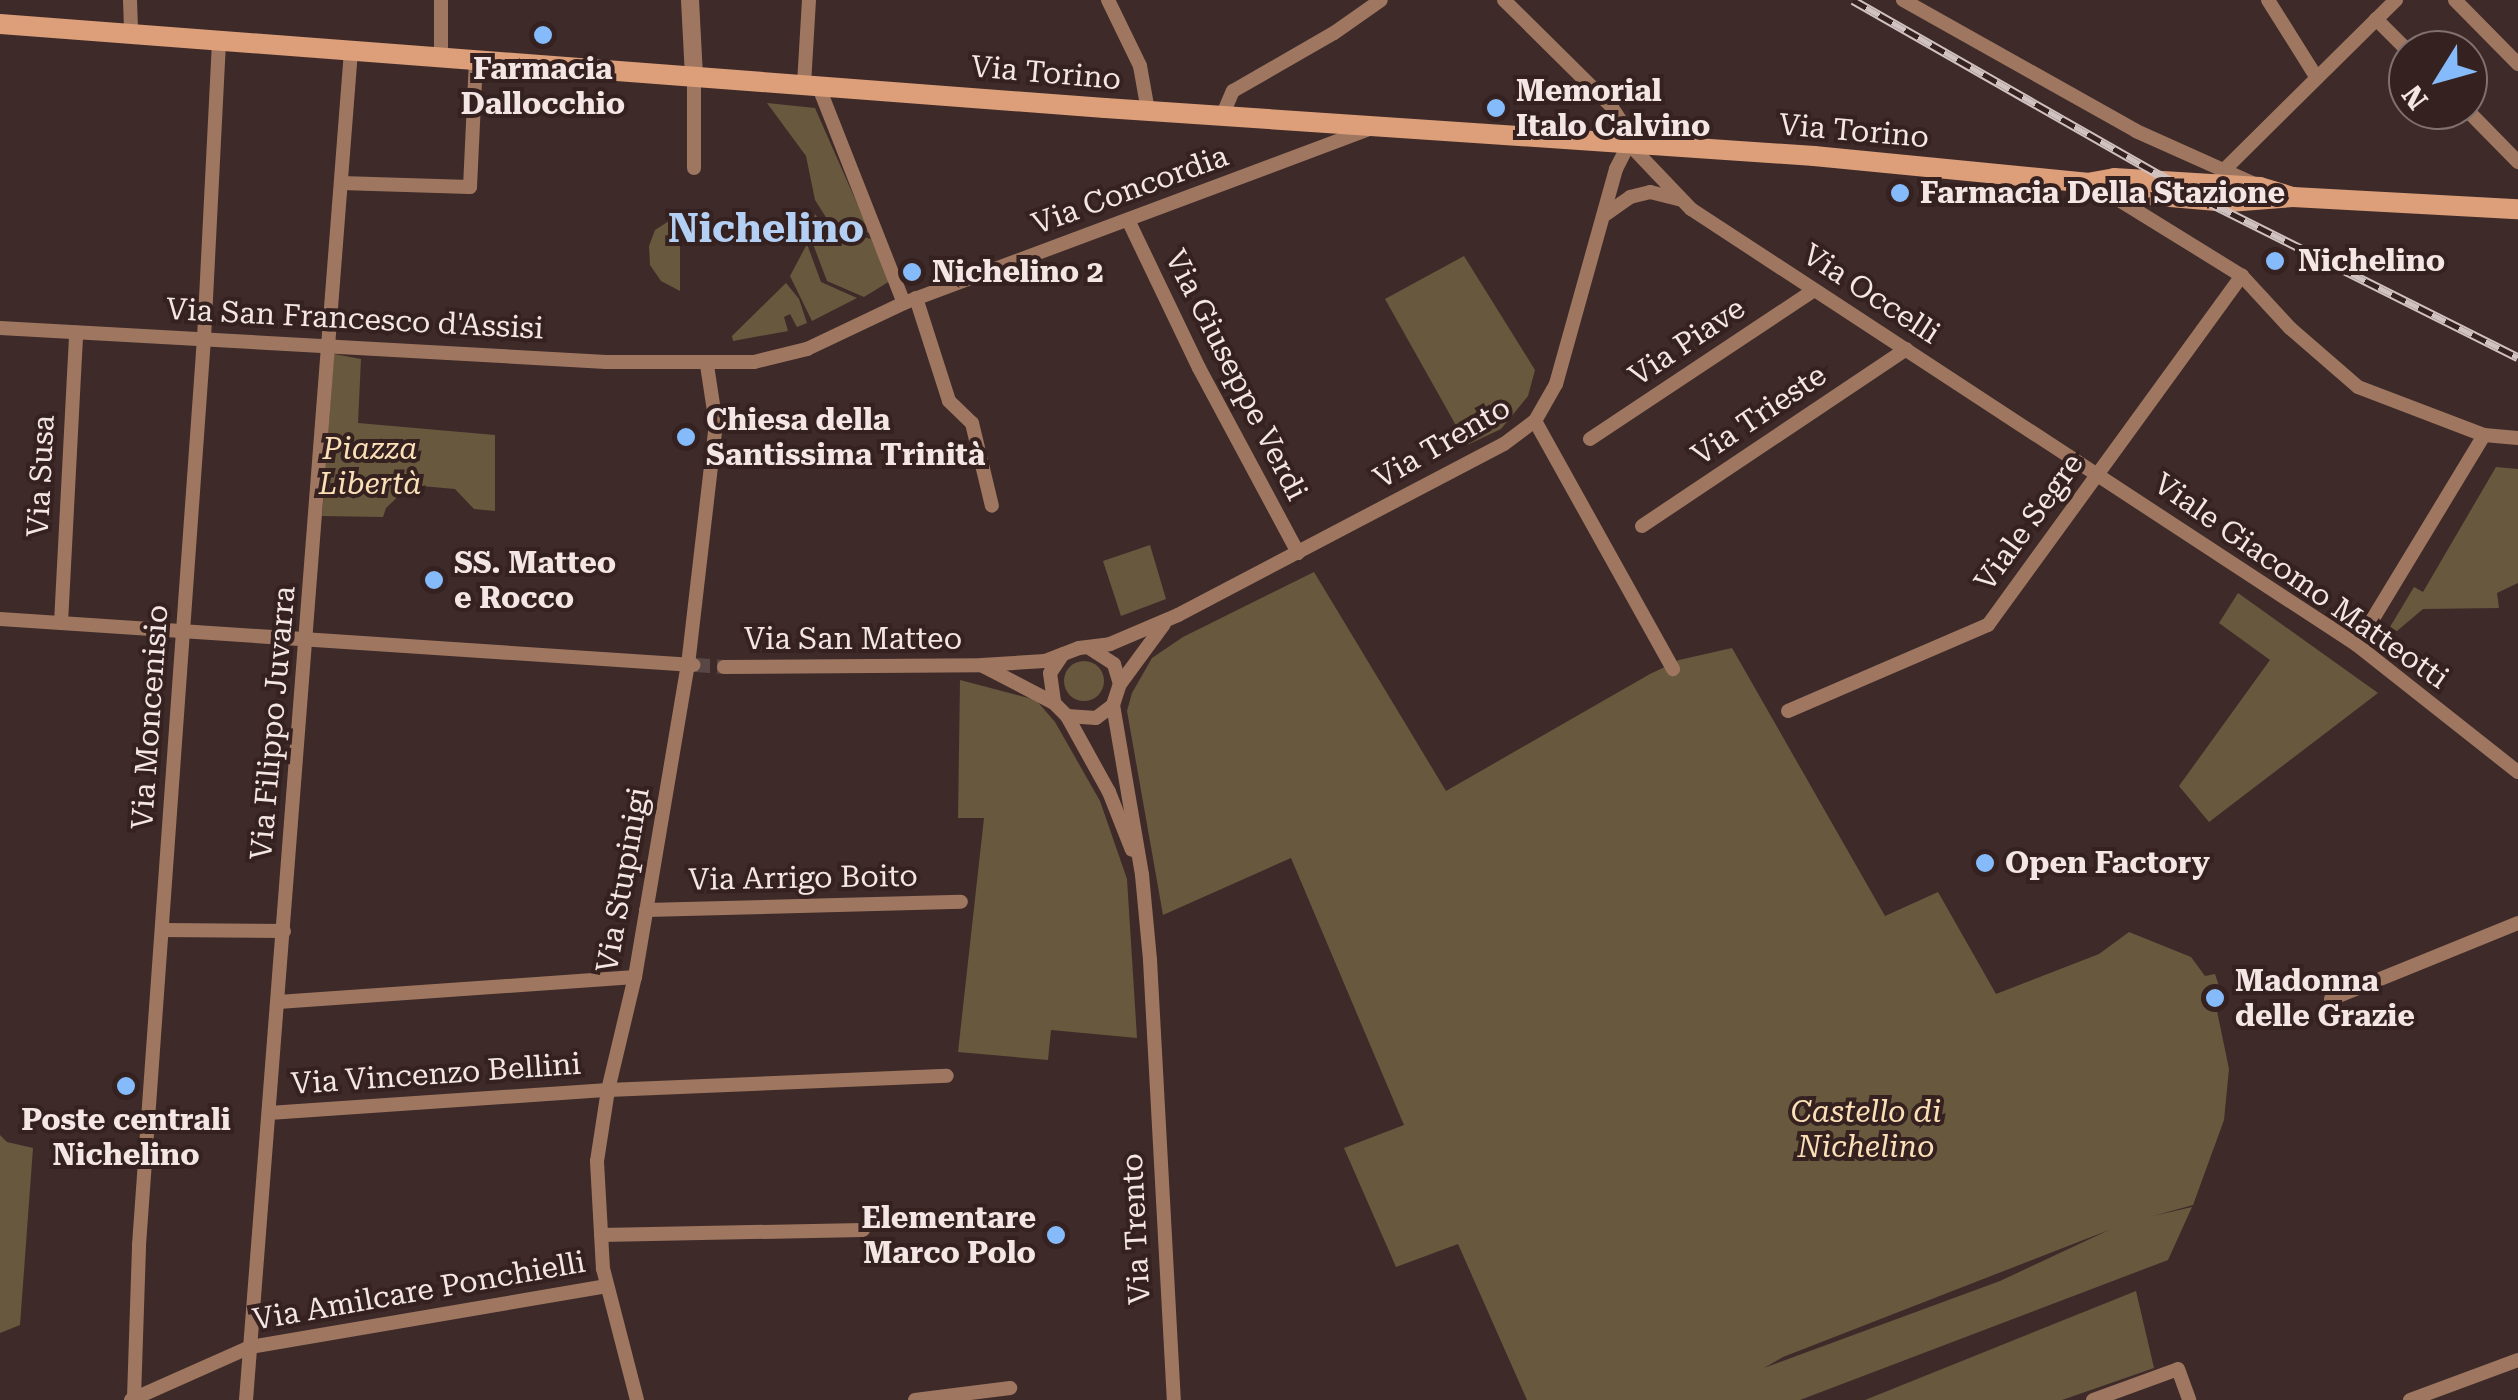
<!DOCTYPE html>
<html>
<head>
<meta charset="utf-8">
<style>
	body { margin:0 }
	#map { position:relative; width:2518px; height:1400px; overflow:hidden; background:#3e2b29; font-family:"Roboto Serif",serif }
	div>[style] { position:absolute }
	.green>* { inset:0; background:#68583e }
	.round { border-radius:50% }
	.minor-tunnel>* { height:14px; margin-top:-7px; transform-origin:0; background:repeating-linear-gradient(90deg,#594745 0 14px,transparent 0 21px) }
	.minor>* { height:14px; margin:-7px; padding:0 7px; transform-origin:7px; border-radius:7px; background:#9f7761 }
	.tertiary>* { height:18px; margin:-9px; padding:0 9px; transform-origin:9px; border-radius:9px; background:#9f7761 }
	.secondary>* { height:20px; margin:-10px; padding:0 10px; transform-origin:10px; border-radius:10px; background:#dd9f7a }
	.rail>* { height:9px; margin-top:-4.5px; transform-origin:0; background:repeating-linear-gradient(90deg,#342120 0 15px,#d0c2c1 0 30px); box-sizing:border-box; border-block:2px solid #d0c2c1 }
	.dots>* { width:28px; height:28px; translate:-50% -50%; box-sizing:border-box; border:5px solid #342120; border-radius:50% }
	span { translate:-50% -50%; white-space:nowrap; text-align:center; line-height:1.15; -webkit-text-stroke:8px #342120; paint-order:stroke }
	.poi-label { font-size:30px; color:#f3e6e5; font-weight:700 }
	.left { translate:0 -50%; text-align:left }
	.right { translate:-100% -50%; text-align:right }
	.street-label { font-size:30px; color:#f3e6e5 }
	.park-label { font-size:30px; color:#fbdfb6; font-style:italic }
	.district-label { font-size:40px; color:#b3d0f4; font-weight:700 }
	.north { position:absolute; left:2388px; top:30px; width:100px; height:100px; box-sizing:border-box; background:#342120; border:2px solid #80706f; border-radius:50%; rotate:233deg; font-size:28px; font-weight:700; line-height:40px; text-align:center; color:#f3e6e5 }
	.north::after { content:''; display:block; margin:auto; width:35px; height:45px; background:#86bbfb; clip-path:polygon(50% 0,100% 100%,50% 72%,0 100%) }
</style>
</head>
<body>
<div id="map">
	<div class="green">
		<i style="clip-path:polygon(767px 103px,815px 108px,870px 233px,829px 222px,815px 200px,806px 156px)"></i>
		<i style="clip-path:polygon(680px 214px,680px 291px,661px 281px,650px 265px,649px 246px,655px 230px)"></i>
		<i style="clip-path:polygon(815px 214px,824px 227px,871px 239px,890px 281px,864px 297px,827px 281px,810px 236px)"></i>
		<i style="clip-path:polygon(807px 244px,821px 282px,857px 298px,812px 321px,790px 276px)"></i>
		<i style="clip-path:polygon(1464px 256px,1535px 370px,1528px 396px,1501px 429px,1467px 445px,1385px 299px)"></i>
		<i style="clip-path:polygon(786px 283px,799px 299px,807px 323px,797px 327px,790px 314px,784px 317px,788px 331px,733px 341px,732px 336px)"></i>
		<i style="clip-path:polygon(334px 354px,361px 359px,358px 423px,495px 435px,495px 511px,474px 509px,455px 489px,410px 485px,386px 508px,383px 517px,322px 516px)"></i>
		<i style="clip-path:polygon(2496px 467px,2518px 469px,2518px 583px,2497px 593px,2499px 608px,2423px 609px,2378px 647px,2414px 587px,2423px 592px)"></i>
		<i style="clip-path:polygon(1150px 545px,1166px 599px,1121px 616px,1103px 561px)"></i>
		<i style="clip-path:polygon(evenodd,1314px 572px,1446px 791px,1650px 674px,1679px 660px,1732px 648px,1885px 916px,1938px 892px,1996px 994px,2099px 954px,2129px 932px,2191px 957px,2205px 976px,2215px 974px,2226px 1007px,2217px 1011px,2229px 1069px,2224px 1120px,2193px 1205px,2153px 1216px,2192px 1207px,2168px 1260px,1800px 1400px,1527px 1400px,1458px 1244px,1396px 1267px,1344px 1148px,1404px 1125px,1291px 858px,1163px 915px,1127px 711px,1132px 693px,1152px 658px,1183px 637px,1314px 572px,2109px 1230px,2000px 1281px,1764px 1368px,1783px 1357px,2109px 1230px)"></i>
		<i style="clip-path:polygon(2238px 593px,2378px 693px,2209px 822px,2179px 786px,2270px 660px,2219px 623px)"></i>
		<i class="round" style="left:1064px;top:661px;width:40px;height:40px"></i>
		<i style="clip-path:polygon(960px 680px,1036px 700px,1055px 722px,1100px 801px,1127px 879px,1137px 1038px,1051px 1030px,1048px 1060px,958px 1052px,984px 818px,958px 818px)"></i>
		<i style="clip-path:polygon(0 1135px,7px 1142px,33px 1148px,20px 1325px,0 1333px)"></i>
		<i style="clip-path:polygon(2136px 1291px,2154px 1368px,2062px 1400px,1865px 1400px)"></i>
	</div>
	<div class="minor-tunnel">
		<i style="left:696px;top:665px;width:28px;rotate:4deg"></i>
	</div>
	<div class="minor">
		<i style="left:130px;top:0;width:32px;rotate:88deg"></i>
		<i style="left:441px;top:0;width:57px;rotate:90deg"></i>
		<i style="left:1108px;top:0;width:73px;rotate:64.1deg"></i>
		<i style="left:1140px;top:66px;width:46px;rotate:79.9deg"></i>
		<i style="left:1504px;top:0;width:151px;rotate:44.7deg"></i>
		<i style="left:1611px;top:106px;width:27px;rotate:57deg"></i>
		<i style="left:1626px;top:129px;width:14px;rotate:78deg"></i>
		<i style="left:1903px;top:0;width:267px;rotate:29.3deg"></i>
		<i style="left:2136px;top:131px;width:127px;rotate:24.1deg"></i>
		<i style="left:2268px;top:0;width:92px;rotate:57.9deg"></i>
		<i style="left:2455px;top:0;width:90px;rotate:45.5deg"></i>
		<i style="left:2376px;top:19px;width:45px;rotate:45deg"></i>
		<i style="left:804px;top:84px;width:84px;rotate:-86.6deg"></i>
		<i style="left:818px;top:85px;width:234px;rotate:68.5deg"></i>
		<i style="left:2467px;top:110px;width:73px;rotate:45.6deg"></i>
		<i style="left:1223px;top:114px;width:25px;rotate:-67deg"></i>
		<i style="left:1233px;top:91px;width:116px;rotate:-29.9deg"></i>
		<i style="left:1334px;top:33px;width:57px;rotate:-35.1deg"></i>
		<i style="left:1629px;top:144px;width:90px;rotate:46.4deg"></i>
		<i style="left:1691px;top:209px;width:796px;rotate:33.21deg"></i>
		<i style="left:2357px;top:645px;width:205px;rotate:38.3deg"></i>
		<i style="left:694px;top:168px;width:92px;rotate:-90deg"></i>
		<i style="left:2222px;top:172px;width:245px;rotate:-44.7deg"></i>
		<i style="left:341px;top:183px;width:129px;rotate:1.8deg"></i>
		<i style="left:470px;top:187px;width:127px;rotate:-87.3deg"></i>
		<i style="left:2111px;top:195px;width:154px;rotate:31.7deg"></i>
		<i style="left:2242px;top:276px;width:71px;rotate:47.3deg"></i>
		<i style="left:2290px;top:328px;width:90px;rotate:40.9deg"></i>
		<i style="left:2358px;top:387px;width:135px;rotate:20.9deg"></i>
		<i style="left:2484px;top:435px;width:34px;rotate:5deg"></i>
		<i style="left:1606px;top:214px;width:29px;rotate:-35deg"></i>
		<i style="left:1630px;top:197px;width:21px;rotate:-14deg"></i>
		<i style="left:1650px;top:192px;width:30px;rotate:14deg"></i>
		<i style="left:1129px;top:222px;width:162px;rotate:64.4deg"></i>
		<i style="left:1199px;top:368px;width:210px;rotate:61.8deg"></i>
		<i style="left:916px;top:298px;width:108px;rotate:72.2deg"></i>
		<i style="left:949px;top:401px;width:32px;rotate:44deg"></i>
		<i style="left:972px;top:423px;width:85px;rotate:76.5deg"></i>
		<i style="left:0;top:328px;width:607px;rotate:3.21deg"></i>
		<i style="left:606px;top:362px;width:148px"></i>
		<i style="left:754px;top:362px;width:55px;rotate:-13.8deg"></i>
		<i style="left:807px;top:349px;width:107px;rotate:-25.4deg"></i>
		<i style="left:904px;top:303px;width:496px;rotate:-20.5deg"></i>
		<i style="left:1535px;top:421px;width:284px;rotate:60.9deg"></i>
		<i style="left:1590px;top:439px;width:269px;rotate:-33.6deg"></i>
		<i style="left:1642px;top:526px;width:318px;rotate:-33.8deg"></i>
		<i style="left:0;top:619px;width:695px;rotate:3.8deg"></i>
		<i style="left:61px;top:623px;width:291px;rotate:-87deg"></i>
		<i style="left:2357px;top:645px;width:245px;rotate:-58.8deg"></i>
		<i style="left:1063px;top:654px;width:23px;rotate:124deg"></i>
		<i style="left:1050px;top:673px;width:30px;rotate:82deg"></i>
		<i style="left:1054px;top:703px;width:18px;rotate:45deg"></i>
		<i style="left:1067px;top:716px;width:29px;rotate:4deg"></i>
		<i style="left:1096px;top:718px;width:21px;rotate:-37deg"></i>
		<i style="left:1113px;top:705px;width:22px;rotate:-72deg"></i>
		<i style="left:1120px;top:684px;width:21px;rotate:-107deg"></i>
		<i style="left:1114px;top:664px;width:30px;rotate:-147deg"></i>
		<i style="left:983px;top:666px;width:80px;rotate:27.5deg"></i>
		<i style="left:724px;top:667px;width:258px;rotate:-0.4deg"></i>
		<i style="left:982px;top:665px;width:63px;rotate:-3.6deg"></i>
		<i style="left:1045px;top:661px;width:36px;rotate:-21deg"></i>
		<i style="left:1079px;top:648px;width:31px;rotate:-7deg"></i>
		<i style="left:1110px;top:644px;width:74px;rotate:-23.1deg"></i>
		<i style="left:1178px;top:615px;width:368px;rotate:-27.7deg"></i>
		<i style="left:1504px;top:444px;width:39px;rotate:-37deg"></i>
		<i style="left:1535px;top:421px;width:43px;rotate:-60.4deg"></i>
		<i style="left:1556px;top:384px;width:223px;rotate:-74.4deg"></i>
		<i style="left:1616px;top:169px;width:29px;rotate:-63deg"></i>
		<i style="left:1120px;top:684px;width:74px;rotate:-53.7deg"></i>
		<i style="left:1113px;top:705px;width:172px;rotate:80.3deg"></i>
		<i style="left:1142px;top:875px;width:85px;rotate:84.6deg"></i>
		<i style="left:1150px;top:960px;width:441px;rotate:86.9deg"></i>
		<i style="left:1788px;top:711px;width:218px;rotate:-23.3deg"></i>
		<i style="left:1988px;top:625px;width:432px;rotate:-54deg"></i>
		<i style="left:1067px;top:716px;width:87px;rotate:61.1deg"></i>
		<i style="left:1109px;top:792px;width:62px;rotate:68.4deg"></i>
		<i style="left:646px;top:910px;width:315px;rotate:-1.5deg"></i>
		<i style="left:162px;top:930px;width:122px;rotate:0.5deg"></i>
		<i style="left:2331px;top:999px;width:202px;rotate:-22.1deg"></i>
		<i style="left:278px;top:1002px;width:358px;rotate:-4deg"></i>
		<i style="left:269px;top:1113px;width:340px;rotate:-3.9deg"></i>
		<i style="left:608px;top:1090px;width:339px;rotate:-2.4deg"></i>
		<i style="left:601px;top:1235px;width:262px;rotate:-1.1deg"></i>
		<i style="left:134px;top:1398px;width:153px;rotate:-88.1deg"></i>
		<i style="left:139px;top:1245px;width:909px;rotate:-85.9deg"></i>
		<i style="left:204px;top:338px;width:298px;rotate:-87.1deg"></i>
		<i style="left:131px;top:1400px;width:130px;rotate:-24deg"></i>
		<i style="left:250px;top:1347px;width:362px;rotate:-9.7deg"></i>
		<i style="left:246px;top:1400px;width:1354px;rotate:-85.55deg"></i>
		<i style="left:637px;top:1400px;width:135px;rotate:-104.5deg"></i>
		<i style="left:603px;top:1269px;width:108px;rotate:-93.2deg"></i>
		<i style="left:597px;top:1161px;width:72px;rotate:-81.2deg"></i>
		<i style="left:608px;top:1090px;width:116px;rotate:-76.6deg"></i>
		<i style="left:635px;top:977px;width:316px;rotate:-80.4deg"></i>
		<i style="left:688px;top:665px;width:243px;rotate:-83.4deg"></i>
		<i style="left:716px;top:424px;width:60px;rotate:-98.7deg"></i>
		<i style="left:915px;top:1400px;width:96px;rotate:-7.2deg"></i>
		<i style="left:2093px;top:1400px;width:90px;rotate:-20deg"></i>
		<i style="left:2178px;top:1369px;width:33px;rotate:70deg"></i>
		<i style="left:2410px;top:1400px;width:115px;rotate:-20.3deg"></i>
	</div>
	<div class="tertiary">
		<i style="left:690px;top:0;width:76px;rotate:87deg"></i>
	</div>
	<div class="secondary">
		<i style="left:0;top:24px;width:1108px;rotate:4.35deg"></i>
		<i style="left:1105px;top:108px;width:711px;rotate:3.87deg"></i>
		<i style="left:1814px;top:156px;width:274px;rotate:5.6deg"></i>
		<i style="left:2087px;top:183px;width:27px;rotate:-10deg"></i>
		<i style="left:2114px;top:178px;width:146px;rotate:3.5deg"></i>
		<i style="left:2260px;top:187px;width:34px;rotate:17deg"></i>
		<i style="left:2089px;top:183px;width:25px;rotate:21deg"></i>
		<i style="left:2112px;top:192px;width:117px;rotate:4.9deg"></i>
		<i style="left:2229px;top:202px;width:64px;rotate:-4.5deg"></i>
		<i style="left:2293px;top:197px;width:225px;rotate:3.1deg"></i>
	</div>
	<div class="rail">
		<i style="left:1853px;top:0;width:404px;rotate:29.7deg"></i>
		<i style="left:2204px;top:200px;width:351px;rotate:26.6deg"></i>
	</div>
	<div class="dots">
		<i style="left:543px;top:35px;background:#86bbfb"></i>
		<i style="left:1496px;top:108px;background:#86bbfb"></i>
		<i style="left:1900px;top:193px;background:#86bbfb"></i>
		<i style="left:2275px;top:261px;background:#86bbfb"></i>
		<i style="left:912px;top:272px;background:#86bbfb"></i>
		<i style="left:686px;top:437px;background:#86bbfb"></i>
		<i style="left:434px;top:580px;background:#86bbfb"></i>
		<i style="left:1985px;top:863px;background:#86bbfb"></i>
		<i style="left:2215px;top:998px;background:#86bbfb"></i>
		<i style="left:126px;top:1086px;background:#86bbfb"></i>
		<i style="left:1056px;top:1235px;background:#86bbfb"></i>
	</div>
	<div class="poi-label">
		<span style="left:543px;top:86px">Farmacia<br>Dallocchio</span>
		<span class="left" style="left:1516px;top:108px">Memorial<br>Italo Calvino</span>
		<span class="left" style="left:1920px;top:193px">Farmacia Della Stazione</span>
		<span class="left" style="left:2298px;top:261px">Nichelino</span>
		<span class="left" style="left:932px;top:272px">Nichelino 2</span>
		<span class="left" style="left:706px;top:437px">Chiesa della<br>Santissima Trinità</span>
		<span class="left" style="left:454px;top:580px">SS. Matteo<br>e Rocco</span>
		<span class="left" style="left:2005px;top:863px">Open Factory</span>
		<span class="left" style="left:2235px;top:998px">Madonna<br>delle Grazie</span>
		<span style="left:126px;top:1137px">Poste centrali<br>Nichelino</span>
		<span class="right" style="left:1036px;top:1235px">Elementare<br>Marco Polo</span>
	</div>
	<div class="street-label">
		<span style="left:1046px;top:73px;rotate:5deg">Via Torino</span>
		<span style="left:1854px;top:131px;rotate:5deg">Via Torino</span>
		<span style="left:1130px;top:190px;rotate:-20deg">Via Concordia</span>
		<span style="left:1871px;top:294px;rotate:33deg">Via Occelli</span>
		<span style="left:355px;top:319px;rotate:3deg">Via San Francesco d'Assisi</span>
		<span style="left:1687px;top:342px;rotate:-34deg">Via Piave</span>
		<span style="left:1236px;top:375px;rotate:63deg">Via Giuseppe Verdi</span>
		<span style="left:1759px;top:415px;rotate:-34deg">Via Trieste</span>
		<span style="left:1442px;top:443px;rotate:-30deg">Via Trento</span>
		<span style="left:41px;top:476px;rotate:-87deg">Via Susa</span>
		<span style="left:2029px;top:522px;rotate:-54deg">Viale Segre</span>
		<span style="left:2301px;top:581px;rotate:35deg">Viale Giacomo Matteotti</span>
		<span style="left:853px;top:639px">Via San Matteo</span>
		<span style="left:150px;top:717px;rotate:-86deg">Via Moncenisio</span>
		<span style="left:273px;top:723px;rotate:-85deg">Via Filippo Juvarra</span>
		<span style="left:803px;top:878px;rotate:-1deg">Via Arrigo Boito</span>
		<span style="left:623px;top:880px;rotate:-80deg">Via Stupinigi</span>
		<span style="left:436px;top:1074px;rotate:-4deg">Via Vincenzo Bellini</span>
		<span style="left:1136px;top:1229px;rotate:-93deg">Via Trento</span>
		<span style="left:419px;top:1291px;rotate:-10deg">Via Amilcare Ponchielli</span>
	</div>
	<div class="park-label">
		<span style="left:370px;top:466px">Piazza<br>Libertà</span>
		<span style="left:1866px;top:1129px">Castello di<br>Nichelino</span>
	</div>
	<div class="district-label">
		<span style="left:766px;top:229px">Nichelino</span>
	</div>
	<div class="north">N</div>
</div>
</body>
</html>
